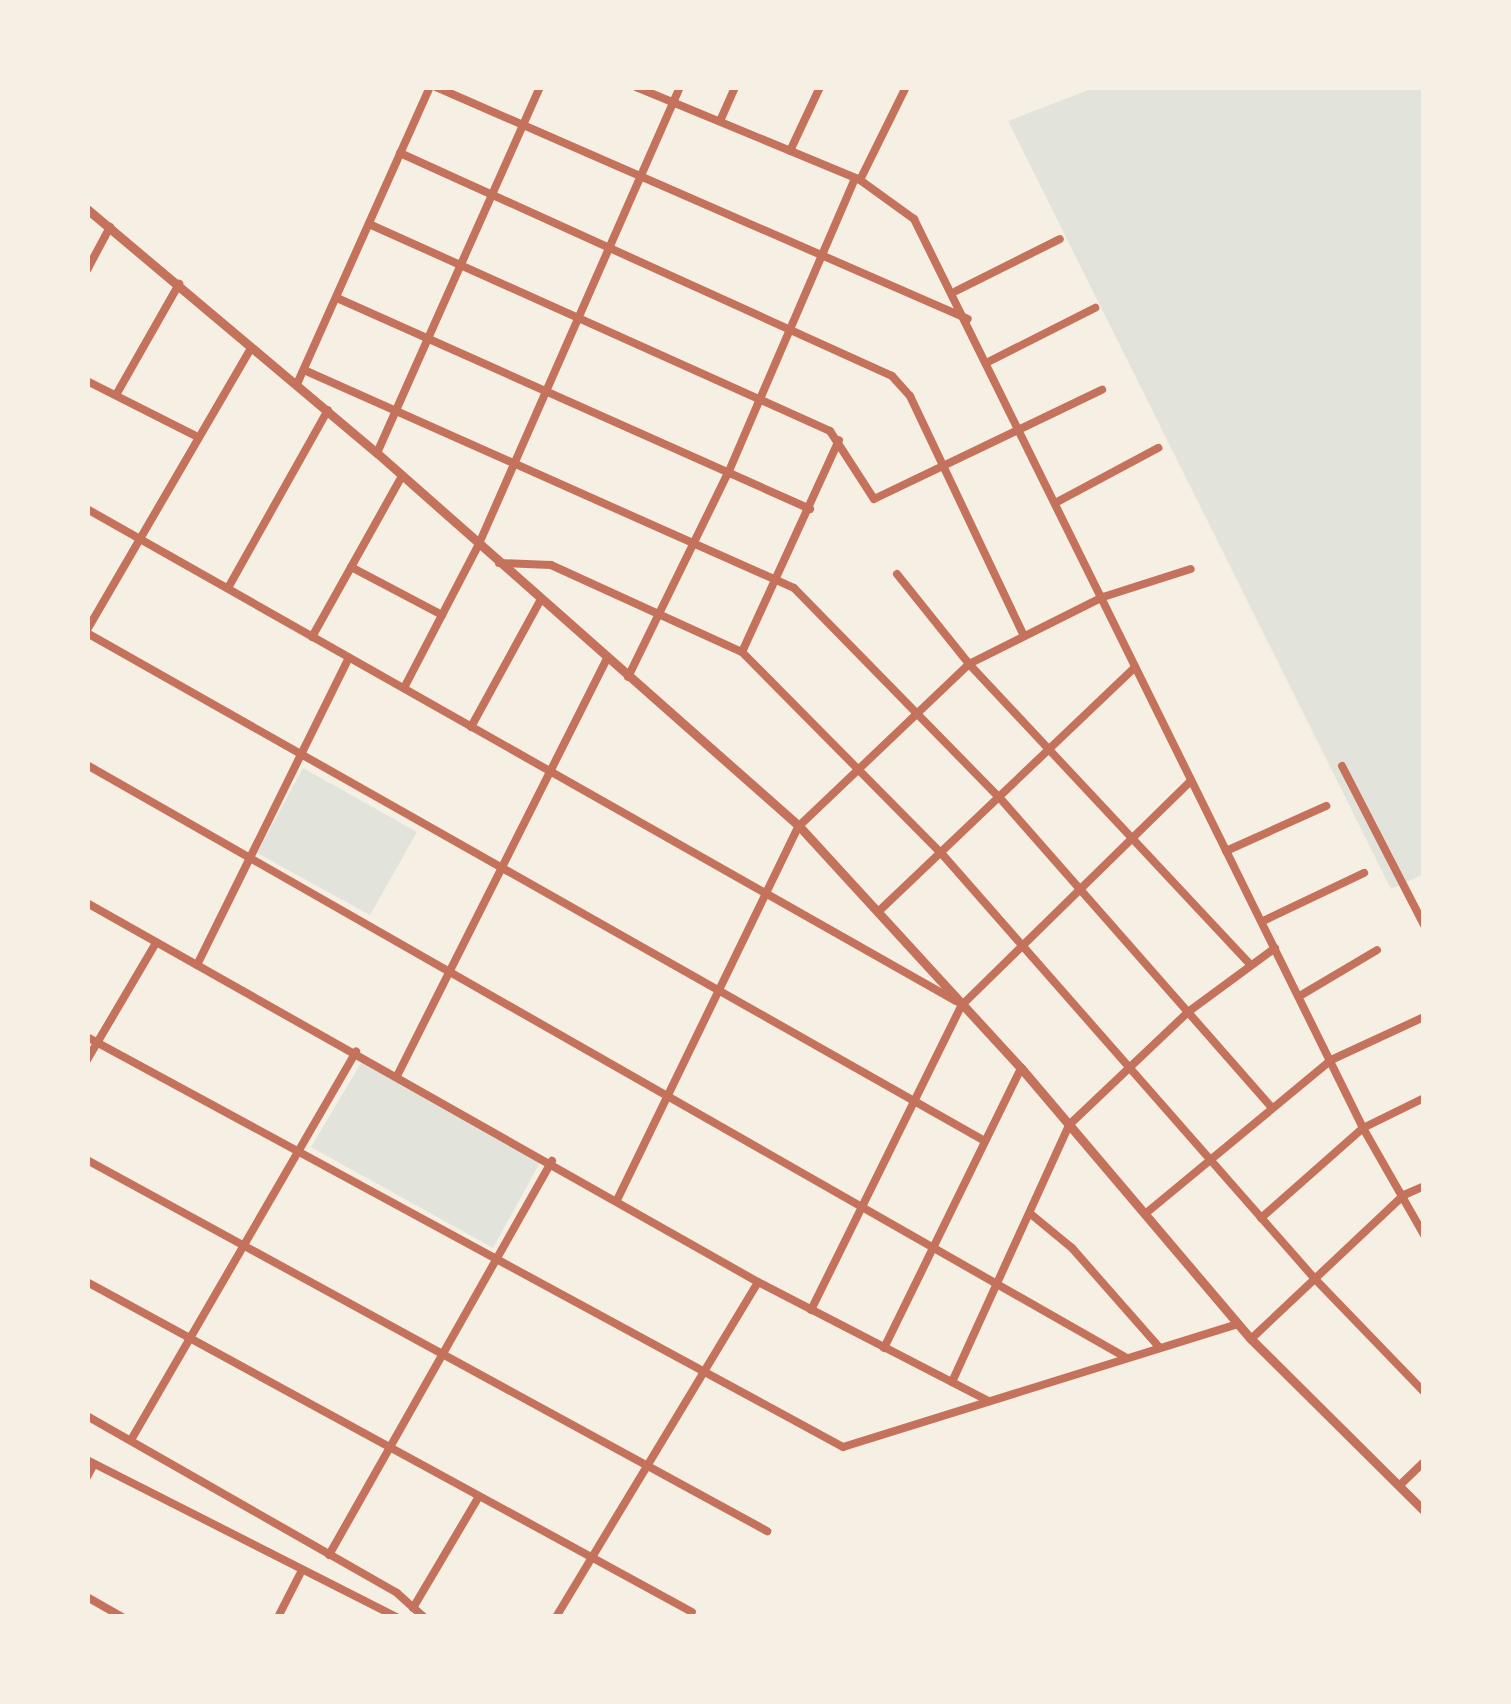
<!DOCTYPE html>
<html>
<head>
<meta charset="utf-8">
<style>
	body { margin:0 }
	#map { position:relative; width:1511px; height:1704px; overflow:hidden; background:#f6efe4; font-family:"DM Sans",sans-serif }
	div>[style] { position:absolute }
	.green>* { inset:0; background:#e2e4dc }
	.minor>* { height:8px; margin:-4px; padding:0 4px; transform-origin:4px; border-radius:4px; background:#c5725c }
	.tertiary>* { height:9px; margin:-4.5px; padding:0 4.5px; transform-origin:4.5px; border-radius:4.5px; background:#c5725c }
	span { translate:-50% -50%; white-space:nowrap; text-align:center; line-height:1.15; -webkit-text-stroke:12px #f6efe4; paint-order:stroke }
	.frame { position:absolute; inset:0; border:90px solid #f6efe4; pointer-events:none }
</style>
</head>
<body>
<div id="map">
	<div class="green">
		<i style="clip-path:polygon(1096px 87px,1424px 87px,1424px 874px,1391px 889px,1008px 121px)"></i>
		<i style="clip-path:polygon(303px 768px,417px 832px,370px 915px,257px 853px)"></i>
		<i style="clip-path:polygon(364px 1058px,542px 1159px,493px 1248px,311px 1147px)"></i>
	</div>
	<div class="minor">
		<i style="left:436px;top:87px;width:580px;rotate:23.56deg"></i>
		<i style="left:636px;top:87px;width:243px;rotate:22.5deg"></i>
		<i style="left:860px;top:180px;width:67px;rotate:35.8deg"></i>
		<i style="left:914px;top:219px;width:1014px;rotate:63.71deg"></i>
		<i style="left:1363px;top:1128px;width:123px;rotate:60.3deg"></i>
		<i style="left:720px;top:121px;width:37px;rotate:-66deg"></i>
		<i style="left:790px;top:151px;width:71px;rotate:-64.9deg"></i>
		<i style="left:400px;top:153px;width:540px;rotate:24.38deg"></i>
		<i style="left:892px;top:376px;width:27px;rotate:48deg"></i>
		<i style="left:910px;top:396px;width:263px;rotate:64.6deg"></i>
		<i style="left:860px;top:180px;width:104px;rotate:-63.7deg"></i>
		<i style="left:369px;top:224px;width:505px;rotate:24.18deg"></i>
		<i style="left:830px;top:431px;width:81px;rotate:57.1deg"></i>
		<i style="left:874px;top:499px;width:253px;rotate:-25.6deg"></i>
		<i style="left:87px;top:270px;width:49px;rotate:-61.9deg"></i>
		<i style="left:956px;top:291px;width:116px;rotate:-26.6deg"></i>
		<i style="left:337px;top:298px;width:518px;rotate:24.04deg"></i>
		<i style="left:990px;top:361px;width:118px;rotate:-26.8deg"></i>
		<i style="left:304px;top:370px;width:536px;rotate:23.98deg"></i>
		<i style="left:794px;top:588px;width:293px;rotate:45.6deg"></i>
		<i style="left:999px;top:797px;width:414px;rotate:48.7deg"></i>
		<i style="left:87px;top:381px;width:120px;rotate:26.8deg"></i>
		<i style="left:297px;top:384px;width:325px;rotate:-65.9deg"></i>
		<i style="left:116px;top:395px;width:128px;rotate:-60.4deg"></i>
		<i style="left:377px;top:453px;width:401px;rotate:-66deg"></i>
		<i style="left:1057px;top:502px;width:115px;rotate:-28.1deg"></i>
		<i style="left:87px;top:509px;width:999px;rotate:29.52deg"></i>
		<i style="left:499px;top:563px;width:52px;rotate:2.2deg"></i>
		<i style="left:551px;top:565px;width:210px;rotate:24.5deg"></i>
		<i style="left:742px;top:652px;width:284px;rotate:45.3deg"></i>
		<i style="left:942px;top:854px;width:565px;rotate:48.73deg"></i>
		<i style="left:1315px;top:1279px;width:157px;rotate:46deg"></i>
		<i style="left:351px;top:567px;width:103px;rotate:27.8deg"></i>
		<i style="left:897px;top:574px;width:115px;rotate:51.3deg"></i>
		<i style="left:969px;top:664px;width:411px;rotate:46.9deg"></i>
		<i style="left:228px;top:588px;width:204px;rotate:-60.7deg"></i>
		<i style="left:87px;top:630px;width:326px;rotate:-59.8deg"></i>
		<i style="left:87px;top:633px;width:1029px;rotate:29.5deg"></i>
		<i style="left:312px;top:637px;width:184px;rotate:-60.8deg"></i>
		<i style="left:742px;top:652px;width:233px;rotate:-65.4deg"></i>
		<i style="left:628px;top:677px;width:229px;rotate:-63.9deg"></i>
		<i style="left:729px;top:471px;width:319px;rotate:-66.7deg"></i>
		<i style="left:404px;top:688px;width:160px;rotate:-62.5deg"></i>
		<i style="left:478px;top:546px;width:501px;rotate:-66.25deg"></i>
		<i style="left:471px;top:727px;width:144px;rotate:-61.3deg"></i>
		<i style="left:87px;top:765px;width:1195px;rotate:29.7deg"></i>
		<i style="left:1342px;top:766px;width:179px;rotate:62.7deg"></i>
		<i style="left:1226px;top:851px;width:110px;rotate:-24.2deg"></i>
		<i style="left:87px;top:903px;width:771px;rotate:29.46deg"></i>
		<i style="left:758px;top:1282px;width:260px;rotate:27.3deg"></i>
		<i style="left:878px;top:912px;width:355px;rotate:-43.6deg"></i>
		<i style="left:1263px;top:921px;width:112px;rotate:-25.4deg"></i>
		<i style="left:197px;top:965px;width:343px;rotate:-63.7deg"></i>
		<i style="left:1303px;top:994px;width:86px;rotate:-30.7deg"></i>
		<i style="left:87px;top:1037px;width:860px;rotate:28.47deg"></i>
		<i style="left:843px;top:1447px;width:414px;rotate:-17.3deg"></i>
		<i style="left:87px;top:1060px;width:136px;rotate:-59.5deg"></i>
		<i style="left:398px;top:1074px;width:465px;rotate:-63.3deg"></i>
		<i style="left:87px;top:1160px;width:775px;rotate:28.62deg"></i>
		<i style="left:618px;top:1198px;width:414px;rotate:-64.1deg"></i>
		<i style="left:799px;top:826px;width:235px;rotate:-43.6deg"></i>
		<i style="left:969px;top:664px;width:150px;rotate:-26.6deg"></i>
		<i style="left:1103px;top:597px;width:92px;rotate:-17.7deg"></i>
		<i style="left:1145px;top:1214px;width:241px;rotate:-39.6deg"></i>
		<i style="left:1331px;top:1060px;width:102px;rotate:-24.8deg"></i>
		<i style="left:1032px;top:1215px;width:52px;rotate:39.5deg"></i>
		<i style="left:1072px;top:1248px;width:133px;rotate:48.7deg"></i>
		<i style="left:1261px;top:1218px;width:136px;rotate:-41.4deg"></i>
		<i style="left:1363px;top:1128px;width:68px;rotate:-26.2deg"></i>
		<i style="left:87px;top:1282px;width:689px;rotate:28.61deg"></i>
		<i style="left:811px;top:1310px;width:339px;rotate:-63.7deg"></i>
		<i style="left:961px;top:1006px;width:322px;rotate:-44.4deg"></i>
		<i style="left:1251px;top:1339px;width:210px;rotate:-43.3deg"></i>
		<i style="left:1404px;top:1195px;width:22px;rotate:-24deg"></i>
		<i style="left:884px;top:1348px;width:312px;rotate:-63.9deg"></i>
		<i style="left:952px;top:1382px;width:282px;rotate:-65.5deg"></i>
		<i style="left:1069px;top:1125px;width:164px;rotate:-43.5deg"></i>
		<i style="left:1188px;top:1012px;width:108px;rotate:-36.3deg"></i>
		<i style="left:87px;top:1416px;width:357px;rotate:29.7deg"></i>
		<i style="left:397px;top:1593px;width:36px;rotate:42deg"></i>
		<i style="left:131px;top:1440px;width:449px;rotate:-59.9deg"></i>
		<i style="left:87px;top:1460px;width:347px;rotate:26.9deg"></i>
		<i style="left:87px;top:1477px;width:15px;rotate:-62deg"></i>
		<i style="left:1400px;top:1485px;width:33px;rotate:-44deg"></i>
		<i style="left:329px;top:1555px;width:453px;rotate:-60.5deg"></i>
		<i style="left:87px;top:1597px;width:40px;rotate:29.7deg"></i>
		<i style="left:413px;top:1608px;width:128px;rotate:-59.4deg"></i>
		<i style="left:278px;top:1617px;width:48px;rotate:-62.9deg"></i>
		<i style="left:556px;top:1617px;width:391px;rotate:-58.9deg"></i>
	</div>
	<div class="tertiary">
		<i style="left:87px;top:209px;width:379px;rotate:40.1deg"></i>
		<i style="left:377px;top:453px;width:563px;rotate:41.47deg"></i>
		<i style="left:799px;top:826px;width:328px;rotate:47.5deg"></i>
		<i style="left:1021px;top:1068px;width:355px;rotate:49.7deg"></i>
		<i style="left:1251px;top:1339px;width:244px;rotate:44.8deg"></i>
	</div>
	<div class="frame"></div>
</div>
</body>
</html>
